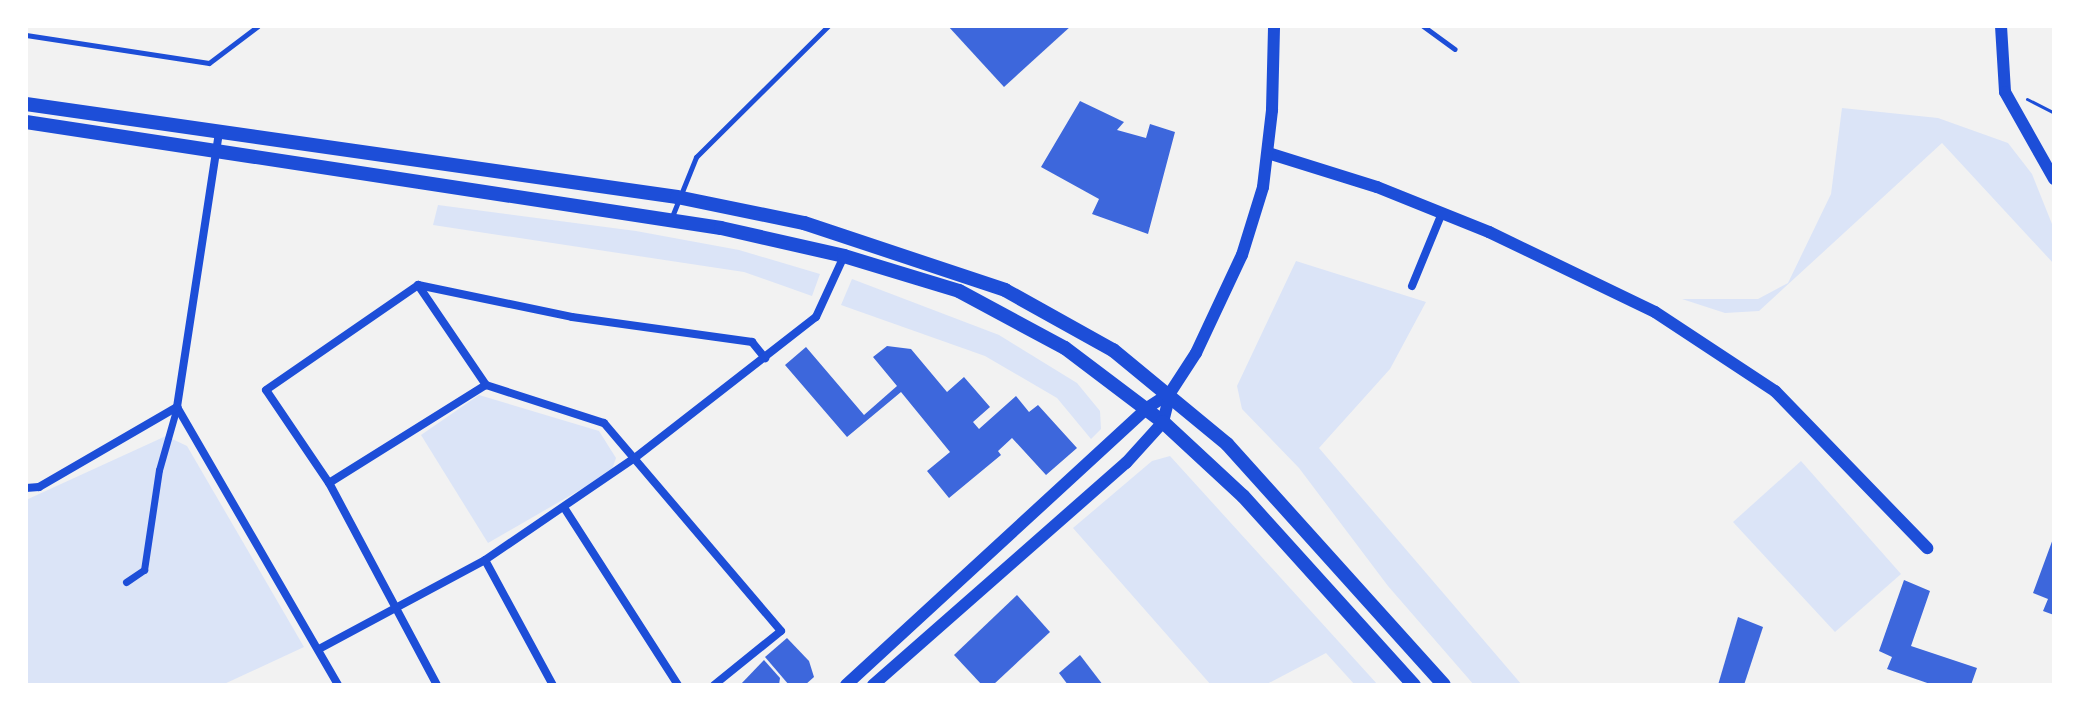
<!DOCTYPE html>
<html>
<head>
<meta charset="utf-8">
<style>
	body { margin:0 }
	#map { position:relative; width:2080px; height:711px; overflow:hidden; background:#f2f2f2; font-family:"Work Sans",sans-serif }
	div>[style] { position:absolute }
	.green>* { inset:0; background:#dbe4f7 }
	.building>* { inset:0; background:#3d67dc }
	.path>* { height:3px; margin:-1.5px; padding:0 1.5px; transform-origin:1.5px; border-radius:1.5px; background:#1d4ed8 }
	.service>* { height:5px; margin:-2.5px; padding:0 2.5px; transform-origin:2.5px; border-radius:2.5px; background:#1d4ed8 }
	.pedestrian>* { height:7px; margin:-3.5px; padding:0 3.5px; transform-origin:3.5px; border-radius:3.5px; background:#1d4ed8 }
	.minor>* { height:8px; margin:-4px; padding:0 4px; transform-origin:4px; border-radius:4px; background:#1d4ed8 }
	.tertiary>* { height:12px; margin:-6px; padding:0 6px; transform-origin:6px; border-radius:6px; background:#1d4ed8 }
	.primary>* { height:14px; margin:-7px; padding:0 7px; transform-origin:7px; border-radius:7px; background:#1d4ed8 }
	span { translate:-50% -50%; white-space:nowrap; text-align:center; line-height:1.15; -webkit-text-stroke:7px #fff; paint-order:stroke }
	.frame { position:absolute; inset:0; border:28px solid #fff; pointer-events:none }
</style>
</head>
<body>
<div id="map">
	<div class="green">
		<i style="clip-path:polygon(1842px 108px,1938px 118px,2008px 143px,2032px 174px,2054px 229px,2054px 264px,1942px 143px,1759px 311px,1725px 313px,1682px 299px,1758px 299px,1788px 283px,1831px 194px)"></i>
		<i style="clip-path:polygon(438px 205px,636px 231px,739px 250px,820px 274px,812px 296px,744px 272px,433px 225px)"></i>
		<i style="clip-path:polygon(1296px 261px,1426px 302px,1390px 369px,1319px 448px,1522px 685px,1474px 685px,1388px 586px,1299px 468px,1242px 409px,1237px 386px)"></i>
		<i style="clip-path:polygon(852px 279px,999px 335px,1077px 383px,1100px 411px,1101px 429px,1091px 439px,1057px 398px,985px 356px,841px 305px)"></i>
		<i style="clip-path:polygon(479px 395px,599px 431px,616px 458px,611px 472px,488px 543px,421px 435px)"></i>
		<i style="clip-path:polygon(166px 436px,187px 446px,304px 647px,222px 685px,26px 685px,26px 500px)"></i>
		<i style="clip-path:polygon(1170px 456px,1378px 685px,1355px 685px,1326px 653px,1265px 685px,1211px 685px,1073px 528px,1152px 461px)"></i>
		<i style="clip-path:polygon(1801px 461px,1901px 574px,1835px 632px,1733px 522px)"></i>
	</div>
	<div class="building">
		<i style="clip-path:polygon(948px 26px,1071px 26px,1004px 87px)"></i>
		<i style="clip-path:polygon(1080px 101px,1124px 122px,1117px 130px,1146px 138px,1150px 124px,1175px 132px,1148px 234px,1092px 214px,1099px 199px,1041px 167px)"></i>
		<i style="clip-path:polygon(887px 346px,911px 349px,947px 392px,964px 377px,990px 407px,973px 422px,979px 429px,1016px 396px,1029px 412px,1038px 405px,1077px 448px,1046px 475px,1012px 438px,998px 451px,1001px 455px,949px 498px,927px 471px,950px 452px,901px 392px,847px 437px,785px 365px,806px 347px,864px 415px,897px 386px,873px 357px)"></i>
		<i style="clip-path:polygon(2054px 536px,2054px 615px,2043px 611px,2048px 599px,2033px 593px)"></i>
		<i style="clip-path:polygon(1904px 580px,1930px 591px,1911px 646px,1977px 668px,1971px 685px,1933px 685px,1887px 669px,1892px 657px,1879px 651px)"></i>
		<i style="clip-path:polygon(1017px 595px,1050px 632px,993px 685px,982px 685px,954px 655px)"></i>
		<i style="clip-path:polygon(1738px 617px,1763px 627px,1744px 685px,1718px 685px)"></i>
		<i style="clip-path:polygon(787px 638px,809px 661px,814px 677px,805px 685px,789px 685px,765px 657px)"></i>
		<i style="clip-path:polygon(1080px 655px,1103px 685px,1068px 685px,1059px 673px)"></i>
		<i style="clip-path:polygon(764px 660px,780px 678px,779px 685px,740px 685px)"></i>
	</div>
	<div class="path">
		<i style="left:2027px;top:99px;width:30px;rotate:27deg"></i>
	</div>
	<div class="service">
		<i style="left:1423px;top:26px;width:39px;rotate:36deg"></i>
		<i style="left:26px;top:35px;width:185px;rotate:8.7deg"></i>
		<i style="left:209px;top:63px;width:61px;rotate:-37.1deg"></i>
		<i style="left:671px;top:219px;width:67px;rotate:-68deg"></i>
		<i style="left:696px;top:157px;width:186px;rotate:-44.8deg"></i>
	</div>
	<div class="pedestrian">
		<i style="left:126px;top:582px;width:22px;rotate:-34deg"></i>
		<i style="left:144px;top:570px;width:101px;rotate:-81.5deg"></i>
		<i style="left:159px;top:470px;width:66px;rotate:-74.1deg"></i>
	</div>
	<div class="minor">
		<i style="left:418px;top:285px;width:121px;rotate:55.8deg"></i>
		<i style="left:1412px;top:286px;width:79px;rotate:-67.7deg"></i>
		<i style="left:177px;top:407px;width:321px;rotate:59.9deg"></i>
		<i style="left:177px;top:407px;width:277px;rotate:-81.3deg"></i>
		<i style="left:329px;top:483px;width:112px;rotate:-124.1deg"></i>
		<i style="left:266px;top:390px;width:185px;rotate:-34.6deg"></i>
		<i style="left:418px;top:285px;width:157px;rotate:11.7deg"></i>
		<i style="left:572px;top:317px;width:182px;rotate:7.9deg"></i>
		<i style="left:752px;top:342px;width:21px;rotate:51deg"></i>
		<i style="left:26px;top:488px;width:13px;rotate:-4deg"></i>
		<i style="left:39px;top:487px;width:160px;rotate:-30.1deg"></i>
		<i style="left:565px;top:509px;width:209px;rotate:57.3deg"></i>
		<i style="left:485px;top:560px;width:142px;rotate:61.5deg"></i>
		<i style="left:319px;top:649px;width:188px;rotate:-28.2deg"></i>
		<i style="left:485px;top:560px;width:183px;rotate:-34.3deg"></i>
		<i style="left:636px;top:457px;width:228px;rotate:-37.9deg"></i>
		<i style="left:816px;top:317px;width:67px;rotate:-65.3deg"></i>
		<i style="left:437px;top:685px;width:229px;rotate:-118.1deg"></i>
		<i style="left:329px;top:483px;width:185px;rotate:-32deg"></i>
		<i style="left:486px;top:385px;width:124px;rotate:17.9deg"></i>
		<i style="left:604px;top:423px;width:273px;rotate:49.6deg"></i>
		<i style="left:781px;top:631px;width:86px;rotate:141.1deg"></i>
	</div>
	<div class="tertiary">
		<i style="left:2001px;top:26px;width:66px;rotate:86.5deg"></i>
		<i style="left:2005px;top:92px;width:100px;rotate:60.6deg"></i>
		<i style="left:1268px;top:153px;width:114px;rotate:17.3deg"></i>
		<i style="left:1377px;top:187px;width:121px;rotate:21.9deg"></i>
		<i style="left:1489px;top:232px;width:184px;rotate:25.7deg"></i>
		<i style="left:1655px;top:312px;width:144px;rotate:33.4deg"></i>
		<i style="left:1775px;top:391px;width:219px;rotate:45.9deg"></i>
		<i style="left:846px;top:685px;width:409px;rotate:-42.6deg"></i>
		<i style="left:1147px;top:408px;width:27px;rotate:-33deg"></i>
		<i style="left:873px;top:685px;width:337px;rotate:-41.3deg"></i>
		<i style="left:1126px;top:463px;width:55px;rotate:-47.9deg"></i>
		<i style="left:1163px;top:422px;width:30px;rotate:-76deg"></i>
		<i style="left:1170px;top:393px;width:48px;rotate:-57deg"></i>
		<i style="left:1196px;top:353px;width:108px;rotate:-64.9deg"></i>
		<i style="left:1242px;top:255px;width:71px;rotate:-72.8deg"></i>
		<i style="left:1263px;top:187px;width:78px;rotate:-83.3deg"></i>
		<i style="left:1272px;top:110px;width:84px;rotate:-88.6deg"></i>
	</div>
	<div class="primary">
		<i style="left:26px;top:104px;width:658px;rotate:8.13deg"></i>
		<i style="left:677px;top:197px;width:130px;rotate:11.6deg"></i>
		<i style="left:804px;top:223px;width:212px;rotate:18.4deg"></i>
		<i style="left:1005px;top:290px;width:124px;rotate:29.1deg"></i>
		<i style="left:1113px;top:350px;width:148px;rotate:39.5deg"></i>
		<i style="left:1227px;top:444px;width:324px;rotate:48deg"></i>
		<i style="left:26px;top:122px;width:703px;rotate:8.67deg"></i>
		<i style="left:721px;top:228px;width:126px;rotate:12.8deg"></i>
		<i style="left:844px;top:256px;width:120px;rotate:16.9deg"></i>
		<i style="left:959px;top:291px;width:120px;rotate:28.3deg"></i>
		<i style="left:1065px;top:348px;width:123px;rotate:37.1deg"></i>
		<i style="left:1163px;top:422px;width:109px;rotate:42.8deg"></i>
		<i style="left:1243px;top:496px;width:255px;rotate:47.9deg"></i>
	</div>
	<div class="frame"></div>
</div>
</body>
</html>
